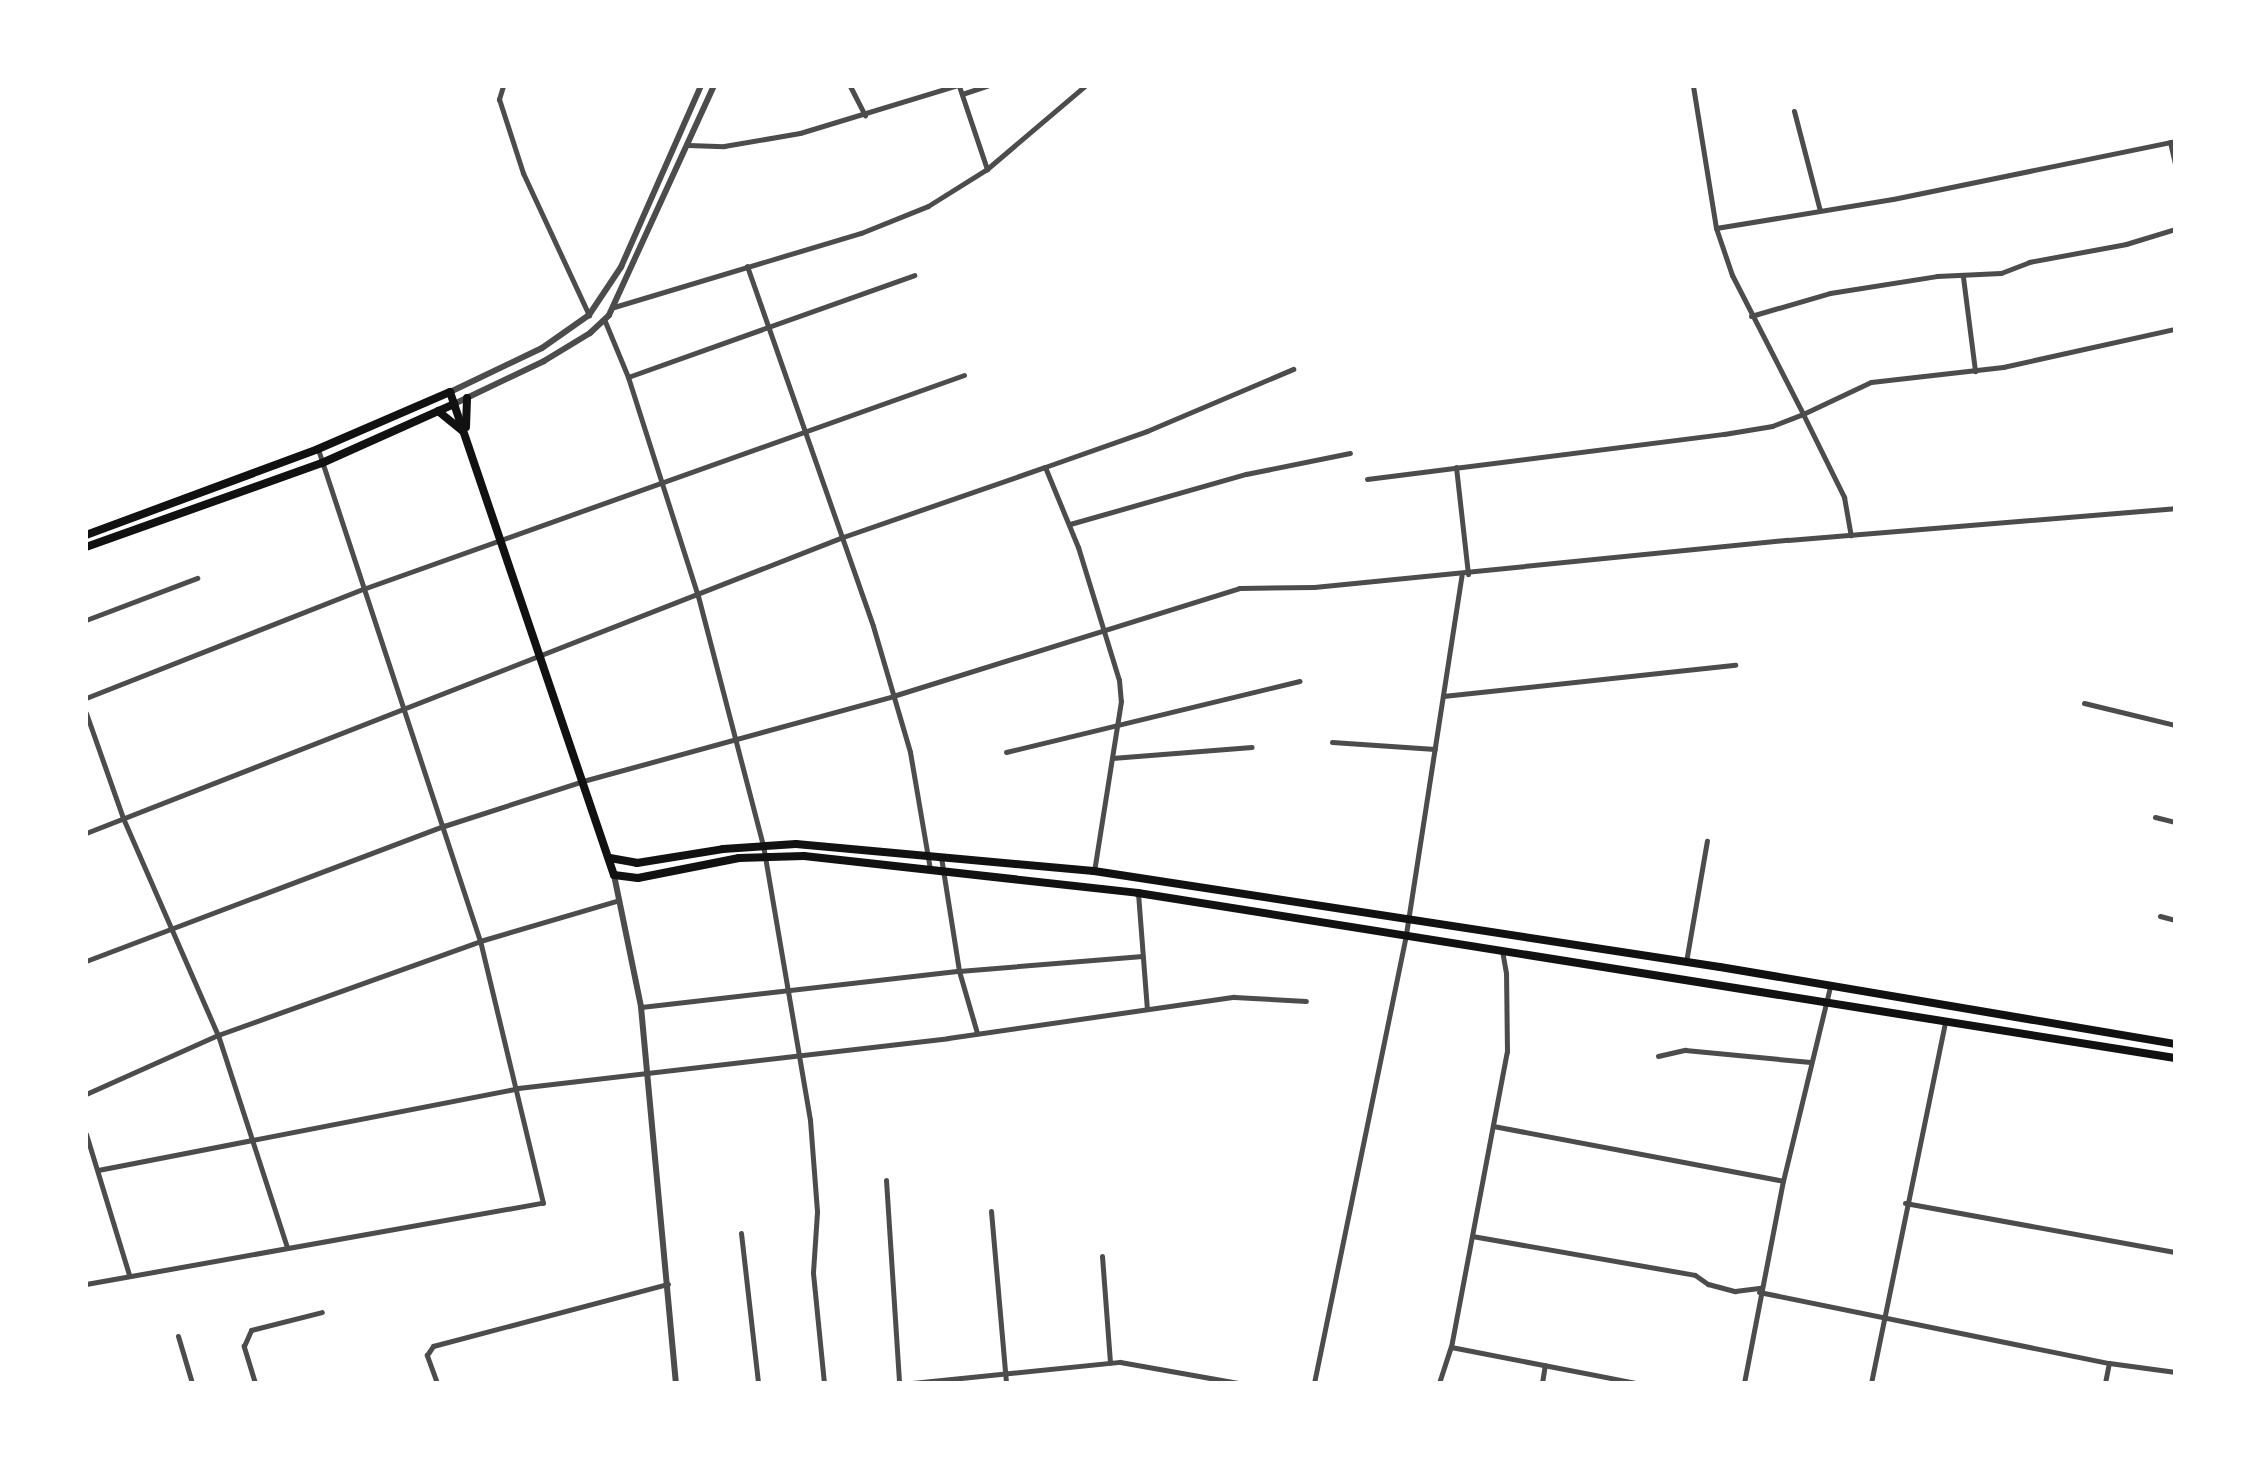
<!DOCTYPE html>
<html>
<head>
<meta charset="utf-8">
<style>
	body { margin:0 }
	#map { position:relative; width:2261px; height:1469px; overflow:hidden; background:#fff; font-family:"Titillium Web",sans-serif }
	div>[style] { position:absolute }
	.minor>* { height:5px; margin:-2.5px; padding:0 2.5px; transform-origin:2.5px; border-radius:2.5px; background:#4c4c4c }
	.tertiary>* { height:6px; margin:-3px; padding:0 3px; transform-origin:3px; border-radius:3px; background:#4c4c4c }
	.primary>* { height:8px; margin:-4px; padding:0 4px; transform-origin:4px; border-radius:4px; background:#111 }
	span { translate:-50% -50%; white-space:nowrap; text-align:center; line-height:1.15; -webkit-text-stroke:7px #fff; paint-order:stroke }
	.frame { position:absolute; inset:0; border:88px solid #fff; pointer-events:none }
</style>
</head>
<body>
<div id="map">
	<div class="minor">
		<i style="left:503px;top:86px;width:14px;rotate:107deg"></i>
		<i style="left:499px;top:99px;width:78px;rotate:72deg"></i>
		<i style="left:523px;top:173px;width:157px;rotate:65.1deg"></i>
		<i style="left:850px;top:86px;width:33px;rotate:63deg"></i>
		<i style="left:959px;top:86px;width:88px;rotate:71.4deg"></i>
		<i style="left:1693px;top:86px;width:144px;rotate:80.8deg"></i>
		<i style="left:1716px;top:228px;width:50px;rotate:71.2deg"></i>
		<i style="left:1732px;top:275px;width:156px;rotate:62.9deg"></i>
		<i style="left:1803px;top:414px;width:75px;rotate:-25.2deg"></i>
		<i style="left:1871px;top:382px;width:133px;rotate:-6.5deg"></i>
		<i style="left:2003px;top:367px;width:176px;rotate:-12.5deg"></i>
		<i style="left:962px;top:94px;width:26px;rotate:-18deg"></i>
		<i style="left:1794px;top:111px;width:103px;rotate:75.4deg"></i>
		<i style="left:2170px;top:142px;width:23px;rotate:77deg"></i>
		<i style="left:688px;top:145px;width:36px;rotate:2deg"></i>
		<i style="left:724px;top:146px;width:77px;rotate:-9.7deg"></i>
		<i style="left:800px;top:133px;width:162px;rotate:-16.9deg"></i>
		<i style="left:1716px;top:228px;width:179px;rotate:-9.3deg"></i>
		<i style="left:1893px;top:199px;width:288px;rotate:-11.6deg"></i>
		<i style="left:747px;top:266px;width:381px;rotate:70.7deg"></i>
		<i style="left:873px;top:626px;width:131px;rotate:73.6deg"></i>
		<i style="left:910px;top:752px;width:119px;rotate:80.3deg"></i>
		<i style="left:1963px;top:277px;width:95px;rotate:82.7deg"></i>
		<i style="left:614px;top:307px;width:258px;rotate:-16.7deg"></i>
		<i style="left:861px;top:233px;width:72px;rotate:-21.9deg"></i>
		<i style="left:928px;top:206px;width:70px;rotate:-32.1deg"></i>
		<i style="left:987px;top:169px;width:128px;rotate:-40.3deg"></i>
		<i style="left:1751px;top:316px;width:82px;rotate:-16.2deg"></i>
		<i style="left:1830px;top:293px;width:108px;rotate:-9deg"></i>
		<i style="left:1937px;top:276px;width:64px;rotate:-2.7deg"></i>
		<i style="left:2001px;top:273px;width:30px;rotate:-21deg"></i>
		<i style="left:2029px;top:262px;width:99px;rotate:-10.5deg"></i>
		<i style="left:2126px;top:244px;width:51px;rotate:-17deg"></i>
		<i style="left:604px;top:319px;width:63px;rotate:67.5deg"></i>
		<i style="left:628px;top:377px;width:230px;rotate:72.3deg"></i>
		<i style="left:698px;top:596px;width:257px;rotate:75.4deg"></i>
		<i style="left:763px;top:845px;width:279px;rotate:80.3deg"></i>
		<i style="left:810px;top:1120px;width:92px;rotate:85.6deg"></i>
		<i style="left:817px;top:1212px;width:61px;rotate:93.8deg"></i>
		<i style="left:813px;top:1273px;width:111px;rotate:84.3deg"></i>
		<i style="left:628px;top:377px;width:304px;rotate:-19.6deg"></i>
		<i style="left:1045px;top:467px;width:108px;rotate:-19.4deg"></i>
		<i style="left:1147px;top:431px;width:159px;rotate:-23deg"></i>
		<i style="left:1456px;top:467px;width:108px;rotate:83.6deg"></i>
		<i style="left:1367px;top:479px;width:360px;rotate:-7.2deg"></i>
		<i style="left:1724px;top:434px;width:49px;rotate:-9.5deg"></i>
		<i style="left:1772px;top:426px;width:33px;rotate:-21deg"></i>
		<i style="left:1803px;top:414px;width:93px;rotate:63.7deg"></i>
		<i style="left:1844px;top:497px;width:39px;rotate:80deg"></i>
		<i style="left:1070px;top:524px;width:183px;rotate:-15.9deg"></i>
		<i style="left:1246px;top:474px;width:106px;rotate:-11.4deg"></i>
		<i style="left:86px;top:620px;width:119px;rotate:-20.7deg"></i>
		<i style="left:1443px;top:696px;width:294px;rotate:-6.1deg"></i>
		<i style="left:86px;top:698px;width:298px;rotate:-21.5deg"></i>
		<i style="left:363px;top:589px;width:638px;rotate:-19.6deg"></i>
		<i style="left:2084px;top:703px;width:94px;rotate:13.6deg"></i>
		<i style="left:86px;top:713px;width:111px;rotate:70.6deg"></i>
		<i style="left:123px;top:818px;width:237px;rotate:66.4deg"></i>
		<i style="left:218px;top:1035px;width:223px;rotate:72deg"></i>
		<i style="left:1332px;top:742px;width:103px;rotate:3.9deg"></i>
		<i style="left:1006px;top:752px;width:302px;rotate:-13.6deg"></i>
		<i style="left:1112px;top:758px;width:140px;rotate:-4.5deg"></i>
		<i style="left:2155px;top:817px;width:21px;rotate:14deg"></i>
		<i style="left:86px;top:833px;width:813px;rotate:-21.36deg"></i>
		<i style="left:843px;top:537px;width:214px;rotate:-19.1deg"></i>
		<i style="left:1045px;top:467px;width:87px;rotate:67.6deg"></i>
		<i style="left:1078px;top:547px;width:139px;rotate:72.9deg"></i>
		<i style="left:1119px;top:680px;width:21px;rotate:85deg"></i>
		<i style="left:1121px;top:701px;width:172px;rotate:99deg"></i>
		<i style="left:941px;top:857px;width:115px;rotate:81deg"></i>
		<i style="left:959px;top:971px;width:65px;rotate:73.8deg"></i>
		<i style="left:1138px;top:893px;width:116px;rotate:85.6deg"></i>
		<i style="left:2160px;top:916px;width:16px;rotate:15deg"></i>
		<i style="left:86px;top:961px;width:383px;rotate:-20.7deg"></i>
		<i style="left:444px;top:826px;width:146px;rotate:-17.9deg"></i>
		<i style="left:583px;top:781px;width:321px;rotate:-15.3deg"></i>
		<i style="left:893px;top:696px;width:362px;rotate:-17.3deg"></i>
		<i style="left:1239px;top:588px;width:75px;rotate:-0.8deg"></i>
		<i style="left:1314px;top:587px;width:476px;rotate:-5.7deg"></i>
		<i style="left:1788px;top:540px;width:388px;rotate:-4.7deg"></i>
		<i style="left:1686px;top:962px;width:123px;rotate:-80.2deg"></i>
		<i style="left:641px;top:1007px;width:320px;rotate:-6.5deg"></i>
		<i style="left:959px;top:971px;width:184px;rotate:-4.7deg"></i>
		<i style="left:1658px;top:1056px;width:28px;rotate:-13deg"></i>
		<i style="left:1685px;top:1050px;width:126px;rotate:5.5deg"></i>
		<i style="left:86px;top:1094px;width:145px;rotate:-24.1deg"></i>
		<i style="left:218px;top:1035px;width:278px;rotate:-19.7deg"></i>
		<i style="left:480px;top:941px;width:145px;rotate:-16.4deg"></i>
		<i style="left:1493px;top:1126px;width:295px;rotate:10.7deg"></i>
		<i style="left:86px;top:1134px;width:147px;rotate:73deg"></i>
		<i style="left:98px;top:1170px;width:428px;rotate:-11deg"></i>
		<i style="left:518px;top:1088px;width:433px;rotate:-6.6deg"></i>
		<i style="left:948px;top:1038px;width:289px;rotate:-8.2deg"></i>
		<i style="left:1234px;top:997px;width:72px;rotate:3.2deg"></i>
		<i style="left:886px;top:1180px;width:203px;rotate:86.3deg"></i>
		<i style="left:1905px;top:1203px;width:274px;rotate:10.3deg"></i>
		<i style="left:991px;top:1211px;width:173px;rotate:85deg"></i>
		<i style="left:741px;top:1233px;width:151px;rotate:83.5deg"></i>
		<i style="left:1472px;top:1236px;width:226px;rotate:9.9deg"></i>
		<i style="left:1695px;top:1275px;width:16px;rotate:35deg"></i>
		<i style="left:1708px;top:1284px;width:28px;rotate:15deg"></i>
		<i style="left:1735px;top:1291px;width:26px;rotate:-7deg"></i>
		<i style="left:1102px;top:1256px;width:107px;rotate:85.7deg"></i>
		<i style="left:86px;top:1284px;width:464px;rotate:-10.1deg"></i>
		<i style="left:543px;top:1203px;width:269px;rotate:-103.5deg"></i>
		<i style="left:480px;top:941px;width:518px;rotate:-108.23deg"></i>
		<i style="left:1759px;top:1292px;width:357px;rotate:11.5deg"></i>
		<i style="left:2109px;top:1363px;width:67px;rotate:7.8deg"></i>
		<i style="left:178px;top:1336px;width:49px;rotate:73.4deg"></i>
		<i style="left:1451px;top:1347px;width:300px;rotate:-79.3deg"></i>
		<i style="left:1507px;top:1052px;width:79px;rotate:-90.7deg"></i>
		<i style="left:1506px;top:973px;width:23px;rotate:-100deg"></i>
		<i style="left:255px;top:1383px;width:39px;rotate:-107deg"></i>
		<i style="left:244px;top:1346px;width:17px;rotate:-66deg"></i>
		<i style="left:251px;top:1330px;width:73px;rotate:-14.2deg"></i>
		<i style="left:437px;top:1383px;width:30px;rotate:-110deg"></i>
		<i style="left:427px;top:1355px;width:11px;rotate:-56deg"></i>
		<i style="left:433px;top:1346px;width:243px;rotate:-14.8deg"></i>
		<i style="left:912px;top:1383px;width:209px;rotate:-5.8deg"></i>
		<i style="left:1120px;top:1362px;width:120px;rotate:10.1deg"></i>
		<i style="left:1314px;top:1383px;width:458px;rotate:-78.4deg"></i>
		<i style="left:1406px;top:934px;width:364px;rotate:-81.2deg"></i>
		<i style="left:1439px;top:1383px;width:38px;rotate:-72deg"></i>
		<i style="left:1451px;top:1347px;width:188px;rotate:11deg"></i>
		<i style="left:1542px;top:1383px;width:18px;rotate:-81deg"></i>
		<i style="left:1744px;top:1383px;width:206px;rotate:-79.1deg"></i>
		<i style="left:1783px;top:1181px;width:200px;rotate:-76.4deg"></i>
		<i style="left:1871px;top:1383px;width:369px;rotate:-78.4deg"></i>
		<i style="left:2105px;top:1383px;width:20px;rotate:-79deg"></i>
	</div>
	<div class="tertiary">
		<i style="left:450px;top:392px;width:102px;rotate:-25.6deg"></i>
		<i style="left:542px;top:348px;width:57px;rotate:-35.1deg"></i>
		<i style="left:589px;top:315px;width:58px;rotate:-56.3deg"></i>
		<i style="left:621px;top:267px;width:198px;rotate:-66.2deg"></i>
		<i style="left:454px;top:404px;width:100px;rotate:-25.5deg"></i>
		<i style="left:544px;top:361px;width:54px;rotate:-31.3deg"></i>
		<i style="left:590px;top:333px;width:26px;rotate:-43deg"></i>
		<i style="left:609px;top:315px;width:252px;rotate:-65.4deg"></i>
		<i style="left:614px;top:875px;width:135px;rotate:78.4deg"></i>
		<i style="left:641px;top:1007px;width:378px;rotate:84.7deg"></i>
	</div>
	<div class="primary">
		<i style="left:438px;top:411px;width:32px;rotate:39deg"></i>
		<i style="left:466px;top:427px;width:29px;rotate:-88deg"></i>
		<i style="left:86px;top:535px;width:247px;rotate:-20.3deg"></i>
		<i style="left:318px;top:449px;width:144px;rotate:-23.4deg"></i>
		<i style="left:450px;top:392px;width:510px;rotate:71.25deg"></i>
		<i style="left:614px;top:875px;width:24px;rotate:7deg"></i>
		<i style="left:638px;top:878px;width:103px;rotate:-11.2deg"></i>
		<i style="left:739px;top:858px;width:65px;rotate:-1.8deg"></i>
		<i style="left:804px;top:856px;width:336px;rotate:6.3deg"></i>
		<i style="left:1138px;top:893px;width:1050px;rotate:9.04deg"></i>
		<i style="left:86px;top:547px;width:251px;rotate:-19.6deg"></i>
		<i style="left:322px;top:463px;width:145px;rotate:-24.1deg"></i>
		<i style="left:610px;top:858px;width:27px;rotate:10deg"></i>
		<i style="left:637px;top:863px;width:87px;rotate:-9.2deg"></i>
		<i style="left:723px;top:849px;width:73px;rotate:-3.9deg"></i>
		<i style="left:796px;top:844px;width:299px;rotate:5.2deg"></i>
		<i style="left:1094px;top:871px;width:633px;rotate:8.72deg"></i>
		<i style="left:1720px;top:967px;width:461px;rotate:9.6deg"></i>
	</div>
	<div class="frame"></div>
</div>
</body>
</html>
